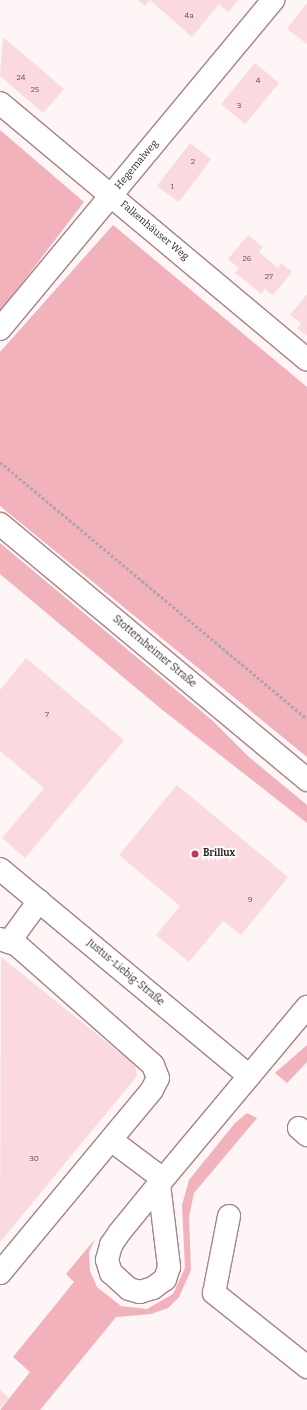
<!DOCTYPE html>
<html>
<head>
<meta charset="utf-8">
<style>
	body { margin:0 }
	#map { position:relative; width:307px; height:1410px; overflow:hidden; background:#fef5f6; font-family:Bitter,serif }
	div>[style] { position:absolute }
	.green>* { inset:0; background:#f2b2bc }
	.building>* { inset:0; background:#fadadf }
	.path>* { height:2.5px; margin-top:-1.25px; transform-origin:0; background:repeating-linear-gradient(90deg,#b1a6a7 0 3px,transparent 0 5px) }
	.roads { filter:drop-shadow(1px 0 #a78388) drop-shadow(-1px 0 #a78388) drop-shadow(0 1px #a78388) drop-shadow(0 -1px #a78388) }
	.minor>* { height:22px; margin:-11px; padding:0 11px; transform-origin:11px; border-radius:11px; background:#fff }
	.major>* { height:22px; margin:-11px; padding:0 11px; transform-origin:11px; border-radius:11px; background:#fff }
	.dots>* { width:11px; height:11px; translate:-50% -50%; box-sizing:border-box; border:2px solid #fff; border-radius:50% }
	span { translate:-50% -50%; white-space:nowrap; text-align:center; line-height:1.15; -webkit-text-stroke:3.5px #fff; paint-order:stroke }
	.number-label { font-size:8px; color:#604e50 }
	.number-label span { -webkit-text-stroke-width:0 }
	.street-label { font-size:10px; color:#2d1f21 }
	.poi-label { font-size:10px; color:#2d1f21; font-weight:700 }
	.left { translate:0 -50%; text-align:left }
</style>
</head>
<body>
<div id="map">
	<div class="green">
		<i style="clip-path:polygon(0 130px,84px 202px,0 312px)"></i>
		<i style="clip-path:polygon(113px 225px,307px 387px,307px 757px,0 506px,0 352px)"></i>
		<i style="clip-path:polygon(0 543px,213px 721px,249px 757px,307px 805px,307px 823px,160px 708px,0 574px)"></i>
		<i style="clip-path:polygon(307px 1045px,307px 1062px,287px 1083px,275px 1073px)"></i>
		<i style="clip-path:polygon(247px 1113px,257px 1118px,194px 1193px,189px 1217px,191px 1270px,179px 1297px,168px 1308px,151px 1314px,116px 1317px,40px 1410px,0 1410px,30px 1372px,13px 1357px,74px 1282px,66px 1274px,95px 1239px,89px 1252px,90px 1271px,97px 1287px,121px 1306px,147px 1309px,173px 1294px,185px 1268px,182px 1205px,189px 1180px,235px 1123px)"></i>
	</div>
	<div class="building">
		<i style="clip-path:polygon(138px 0,238px 0,228px 12px,219px 4px,192px 37px,150px 0,145px 6px)"></i>
		<i style="clip-path:polygon(307px 3px,307px 44px,287px 29px)"></i>
		<i style="clip-path:polygon(3px 37px,64px 89px,43px 113px,0 76px)"></i>
		<i style="clip-path:polygon(255px 63px,279px 83px,245px 124px,221px 104px)"></i>
		<i style="clip-path:polygon(190px 143px,211px 159px,179px 202px,157px 186px)"></i>
		<i style="clip-path:polygon(248px 235px,263px 247px,259px 252px,278px 268px,281px 263px,292px 272px,273px 295px,265px 289px,261px 294px,247px 282px,235px 273px,239px 268px,228px 259px)"></i>
		<i style="clip-path:polygon(307px 294px,307px 336px,297px 328px,301px 323px,290px 315px)"></i>
		<i style="clip-path:polygon(26px 658px,124px 740px,25px 858px,2px 838px,44px 788px,0 751px,0 690px)"></i>
		<i style="clip-path:polygon(177px 785px,288px 877px,241px 935px,223px 921px,189px 962px,156px 935px,180px 906px,119px 855px)"></i>
		<i style="clip-path:polygon(1px 957px,135px 1065px,137px 1076px,0 1242px)"></i>
		<i style="clip-path:polygon(0 1390px,9px 1398px,0 1408px)"></i>
	</div>
	<div class="path">
		<i style="left:0;top:462px;width:400px;rotate:39.9deg"></i>
	</div>
	<div class="roads">
		<div class="minor">
			<i style="left:0;top:103px;width:400px;rotate:39.9deg"></i>
			<i style="left:0;top:329px;width:428px;rotate:-50.3deg"></i>
			<i style="left:0;top:869px;width:324px;rotate:39.7deg"></i>
			<i style="left:0;top:939px;width:18px;rotate:19deg"></i>
			<i style="left:17px;top:945px;width:181px;rotate:41.4deg"></i>
			<i style="left:153px;top:1065px;width:14px;rotate:69deg"></i>
			<i style="left:158px;top:1078px;width:13px;rotate:117deg"></i>
			<i style="left:152px;top:1090px;width:238px;rotate:129.7deg"></i>
			<i style="left:9px;top:942px;width:51px;rotate:-53.8deg"></i>
			<i style="left:299px;top:1128px;width:11px;rotate:41deg"></i>
			<i style="left:111px;top:1140px;width:65px;rotate:36.9deg"></i>
			<i style="left:159px;top:1184px;width:84px;rotate:83.1deg"></i>
			<i style="left:169px;top:1267px;width:13px;rotate:108deg"></i>
			<i style="left:165px;top:1279px;width:15px;rotate:143deg"></i>
			<i style="left:153px;top:1288px;width:14px;rotate:163deg"></i>
			<i style="left:140px;top:1292px;width:11px;rotate:-165deg"></i>
			<i style="left:129px;top:1289px;width:24px;rotate:-138deg"></i>
			<i style="left:111px;top:1273px;width:14px;rotate:-107deg"></i>
			<i style="left:107px;top:1260px;width:16px;rotate:-75deg"></i>
			<i style="left:111px;top:1245px;width:14px;rotate:-56deg"></i>
			<i style="left:119px;top:1233px;width:63px;rotate:-50.8deg"></i>
			<i style="left:159px;top:1184px;width:231px;rotate:-50.1deg"></i>
			<i style="left:229px;top:1216px;width:78px;rotate:101deg"></i>
			<i style="left:214px;top:1293px;width:119px;rotate:38.5deg"></i>
		</div>
		<div class="major">
			<i style="left:0;top:524px;width:400px;rotate:39.8deg"></i>
		</div>
	</div>
	<div class="dots">
		<i style="left:195px;top:854px;background:#c4365e"></i>
	</div>
	<div class="number-label">
		<span style="left:189px;top:16px">4a</span>
		<span style="left:21px;top:78px">24</span>
		<span style="left:258px;top:81px">4</span>
		<span style="left:35px;top:90px">25</span>
		<span style="left:239px;top:106px">3</span>
		<span style="left:193px;top:162px">2</span>
		<span style="left:172px;top:187px">1</span>
		<span style="left:247px;top:259px">26</span>
		<span style="left:269px;top:277px">27</span>
		<span style="left:47px;top:715px">7</span>
		<span style="left:250px;top:900px">9</span>
		<span style="left:34px;top:1159px">30</span>
	</div>
	<div class="street-label">
		<span style="left:137px;top:165px;rotate:-50deg">Hegemalweg</span>
		<span style="left:154px;top:231px;rotate:40deg">Falkenhäuser Weg</span>
		<span style="left:154px;top:652px;rotate:40deg">Stotternheimer Straße</span>
		<span style="left:125px;top:973px;rotate:40deg">Justus-Liebig-Straße</span>
	</div>
	<div class="poi-label">
		<span class="left" style="left:203px;top:854px">Brillux</span>
	</div>
</div>
</body>
</html>
